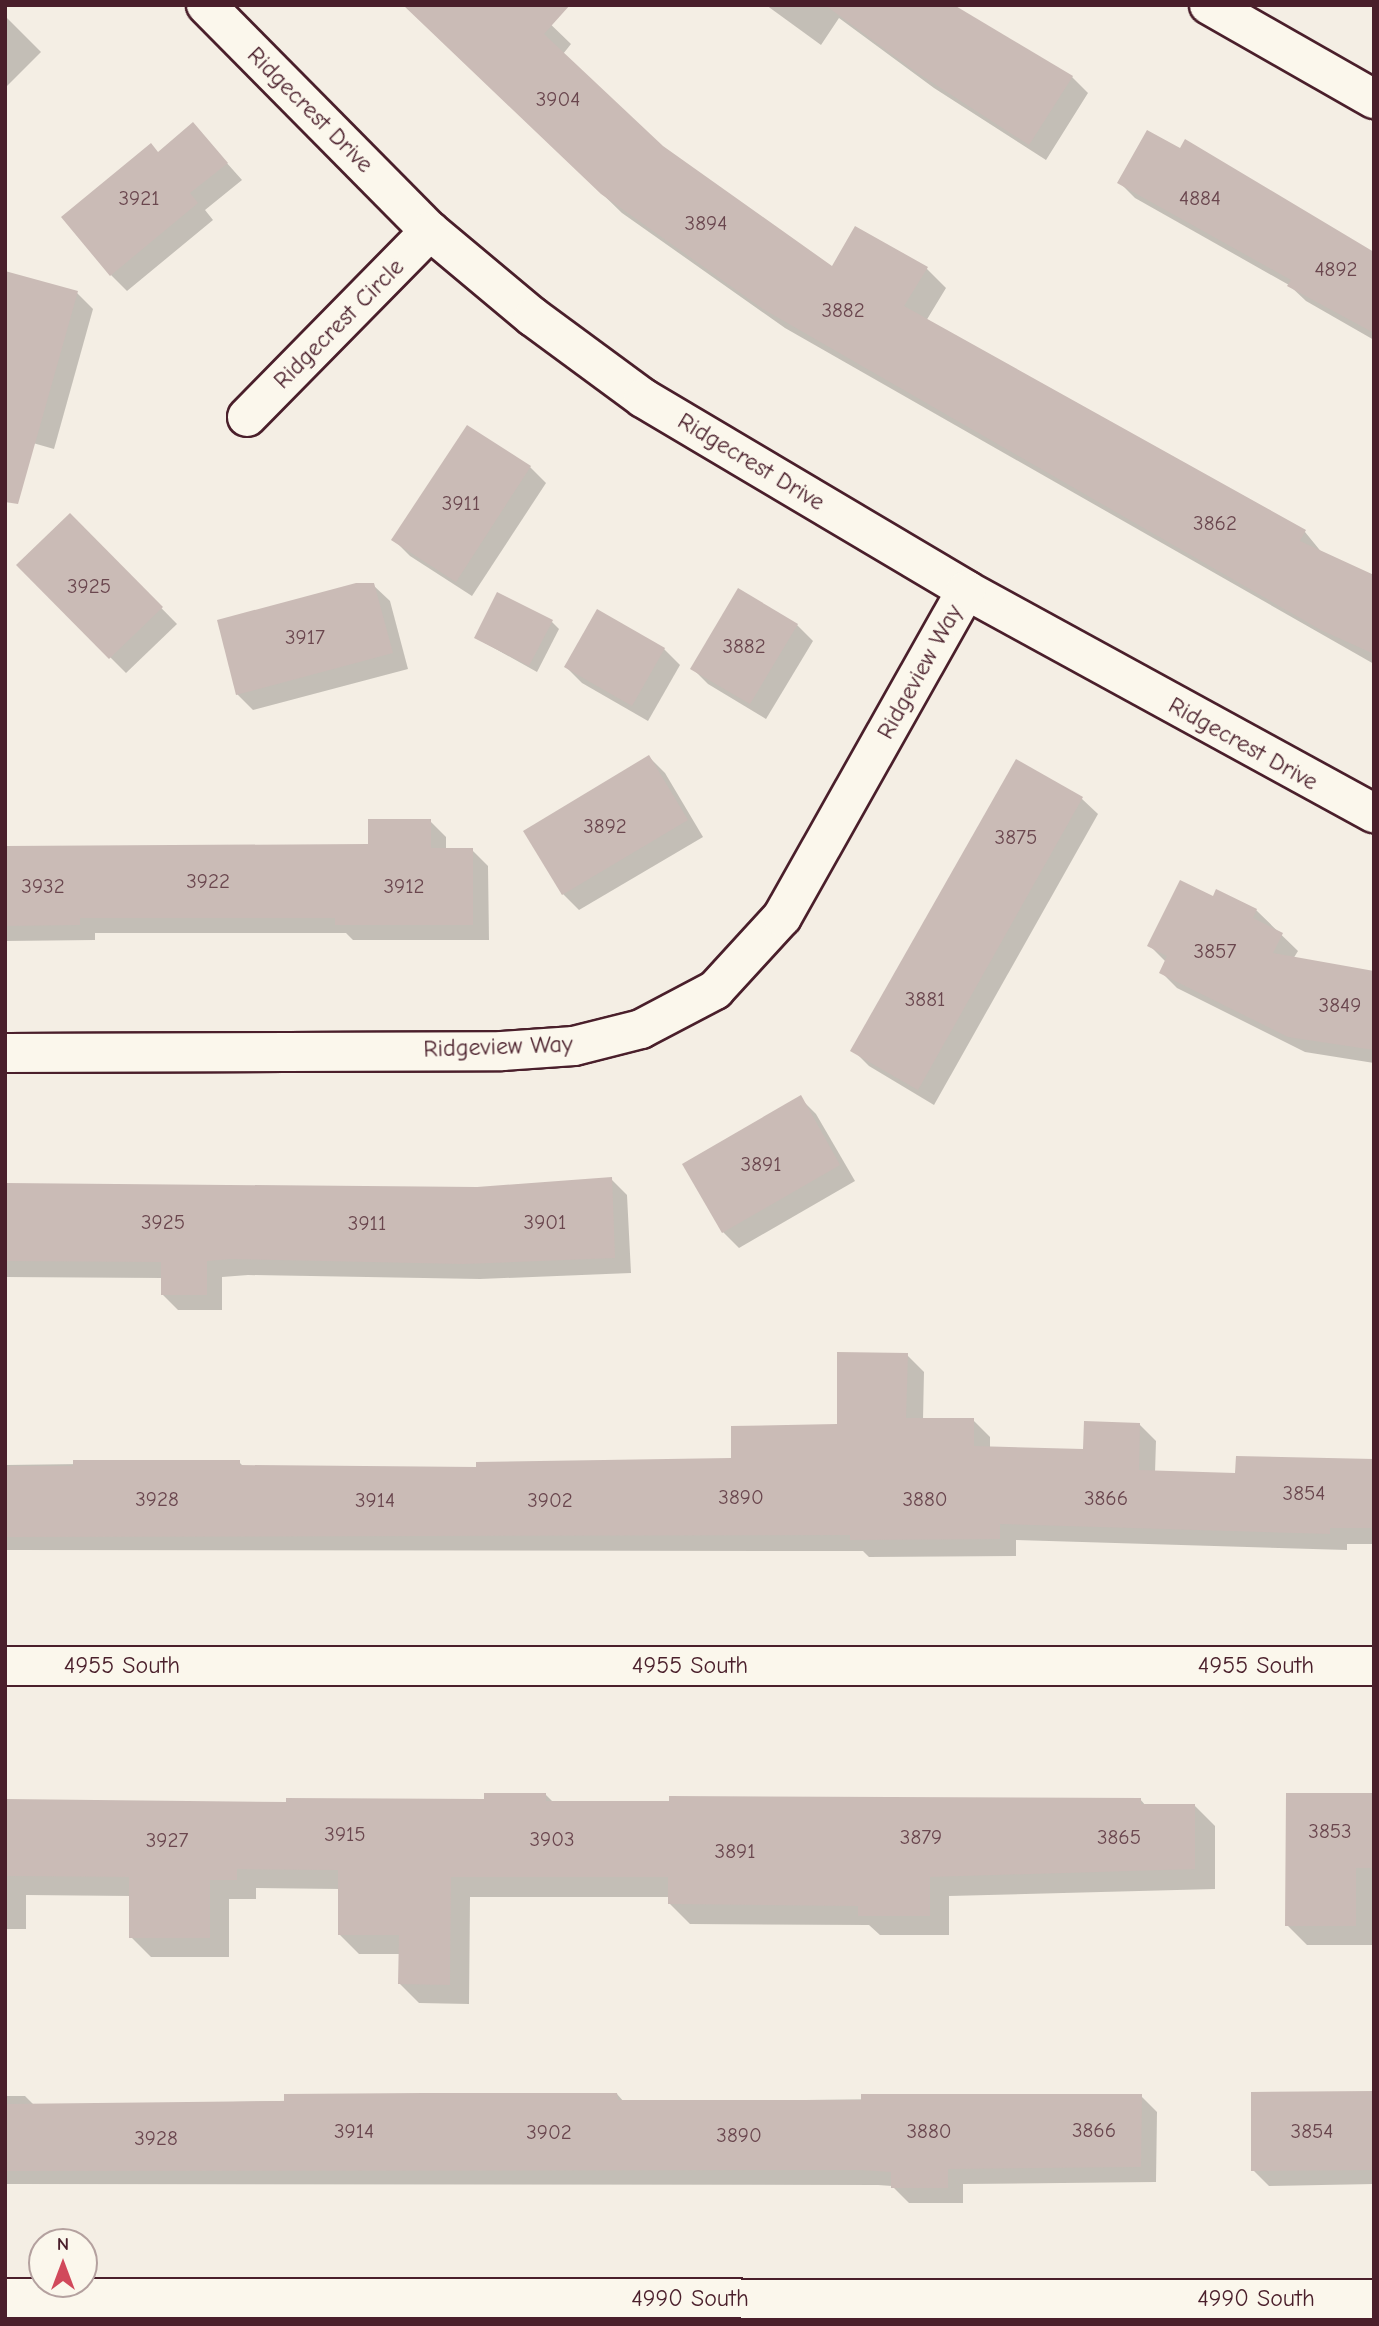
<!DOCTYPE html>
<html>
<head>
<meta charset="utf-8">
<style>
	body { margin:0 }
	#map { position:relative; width:1379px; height:2326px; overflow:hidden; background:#f4eee4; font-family:"Comic Neue",sans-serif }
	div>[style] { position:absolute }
	.shadow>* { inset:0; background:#0003 }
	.building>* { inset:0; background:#cabbb6 }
	.roads { filter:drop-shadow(2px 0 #4a1f2b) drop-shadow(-2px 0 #4a1f2b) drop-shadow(0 2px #4a1f2b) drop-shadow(0 -2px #4a1f2b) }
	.minor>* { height:38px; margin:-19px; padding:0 19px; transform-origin:19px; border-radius:19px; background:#fbf7ec }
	span { translate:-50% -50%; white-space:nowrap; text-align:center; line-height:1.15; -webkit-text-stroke:6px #fbf7ec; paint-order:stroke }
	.number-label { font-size:21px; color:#6a464e }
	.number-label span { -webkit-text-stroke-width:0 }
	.street-label { font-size:24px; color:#4a1f2b }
	.frame { position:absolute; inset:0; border:7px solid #4a1f2b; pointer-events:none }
	.north { position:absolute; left:28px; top:2228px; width:70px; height:70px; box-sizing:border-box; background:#fbf7ec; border:2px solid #b4a19f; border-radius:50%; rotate:0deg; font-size:19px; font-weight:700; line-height:28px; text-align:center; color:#4a1f2b }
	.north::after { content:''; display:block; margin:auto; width:24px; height:32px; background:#d1495b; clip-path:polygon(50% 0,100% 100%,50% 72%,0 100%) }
</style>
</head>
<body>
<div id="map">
	<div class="shadow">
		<i style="clip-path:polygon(407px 5px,540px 14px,571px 44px,563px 54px,661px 147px,832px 268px,926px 268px,946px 288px,926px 321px,1305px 532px,1323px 554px,1374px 577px,1374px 664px,785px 328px,622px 213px)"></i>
		<i style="clip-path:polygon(766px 5px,951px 5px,1072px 77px,1088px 93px,1046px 160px,934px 88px,839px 18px,821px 45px)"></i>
		<i style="clip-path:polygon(5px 16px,41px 52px,5px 88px)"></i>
		<i style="clip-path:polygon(193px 125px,242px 180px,205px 210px,213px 220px,127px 291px,111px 275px,159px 153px)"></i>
		<i style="clip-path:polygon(1186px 141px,1374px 254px,1374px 340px,1306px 301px,1289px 285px,1135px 198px,1119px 182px,1180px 151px)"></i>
		<i style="clip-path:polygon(77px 293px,93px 309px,54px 449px,5px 435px)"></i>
		<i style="clip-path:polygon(530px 467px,546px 483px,472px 596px,410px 556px,394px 540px)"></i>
		<i style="clip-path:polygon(70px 515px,177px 624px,126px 673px,18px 565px)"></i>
		<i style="clip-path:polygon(373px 585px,390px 601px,408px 669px,253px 710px,237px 694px)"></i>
		<i style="clip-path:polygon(552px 622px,559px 629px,537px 672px,476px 638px)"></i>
		<i style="clip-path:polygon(797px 625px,813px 641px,766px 719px,708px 684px,692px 668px)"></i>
		<i style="clip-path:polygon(664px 649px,680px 665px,648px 721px,582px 683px,566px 667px)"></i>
		<i style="clip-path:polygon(649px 757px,665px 773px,703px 837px,579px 910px,563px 894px)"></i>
		<i style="clip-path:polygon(1081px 798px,1098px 814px,934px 1105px,869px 1066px,853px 1050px)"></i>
		<i style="clip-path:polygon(430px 821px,446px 837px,446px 850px,472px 850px,488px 866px,489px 940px,353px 940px,346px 933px,95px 933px,95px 940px,5px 941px,5px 848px,370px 846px)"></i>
		<i style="clip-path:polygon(1214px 899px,1256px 910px,1298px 951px,1293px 959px,1374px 975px,1374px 1063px,1305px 1052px,1177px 988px,1161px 972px,1166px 962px,1149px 945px)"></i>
		<i style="clip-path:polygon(800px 1098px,816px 1114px,855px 1181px,739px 1248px,723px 1232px)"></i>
		<i style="clip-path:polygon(611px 1179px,627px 1195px,631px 1273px,480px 1279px,248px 1275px,222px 1277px,222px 1310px,178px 1310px,162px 1294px,162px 1278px,5px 1277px,5px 1184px,477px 1189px)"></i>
		<i style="clip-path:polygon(907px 1355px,924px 1372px,923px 1420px,973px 1420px,990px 1437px,990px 1448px,1085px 1451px,1139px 1424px,1156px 1441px,1155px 1473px,1237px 1475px,1374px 1461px,1374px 1544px,1347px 1544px,1347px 1550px,1016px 1540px,1016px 1556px,869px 1557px,863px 1551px,5px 1550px,5px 1465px,239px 1462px,244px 1467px,478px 1469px,733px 1459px,839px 1426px)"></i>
		<i style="clip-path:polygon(546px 1795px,554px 1803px,1140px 1799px,1146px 1806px,1195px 1806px,1215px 1826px,1215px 1889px,949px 1896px,949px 1935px,880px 1935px,869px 1925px,690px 1924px,670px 1904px,670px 1897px,470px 1897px,469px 2004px,419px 2003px,399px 1983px,400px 1954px,359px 1954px,339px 1934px,340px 1889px,256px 1888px,256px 1899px,229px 1899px,229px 1957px,151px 1957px,131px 1937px,131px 1896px,26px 1895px,26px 1929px,5px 1929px,5px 1801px,288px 1804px,485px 1801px)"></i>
		<i style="clip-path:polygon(1374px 1795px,1374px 1945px,1307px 1945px,1287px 1925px)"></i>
		<i style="clip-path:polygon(5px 2087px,5px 2096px,25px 2096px,35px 2106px,617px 2094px,624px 2102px,1141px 2096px,1157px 2112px,1156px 2182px,963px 2184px,963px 2203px,909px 2203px,892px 2186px,878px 2185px,5px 2184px)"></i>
		<i style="clip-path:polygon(1374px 2092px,1374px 2184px,1269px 2186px,1253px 2170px)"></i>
	</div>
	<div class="building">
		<i style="clip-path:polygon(403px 5px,570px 5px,544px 34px,663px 146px,832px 266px,855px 226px,928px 267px,904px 306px,1306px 530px,1300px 541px,1374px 575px,1374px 654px,1321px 630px,763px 309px,601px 194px)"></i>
		<i style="clip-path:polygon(825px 5px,954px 5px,1073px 76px,1029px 145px,916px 72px)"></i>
		<i style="clip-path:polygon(193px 122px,228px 163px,190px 193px,198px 203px,110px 276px,61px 217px,151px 143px,158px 152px)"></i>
		<i style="clip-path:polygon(1147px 130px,1180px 148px,1185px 139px,1374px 252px,1374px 333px,1287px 286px,1291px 280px,1117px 183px)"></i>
		<i style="clip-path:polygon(5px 271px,78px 291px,18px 504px,5px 502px)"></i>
		<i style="clip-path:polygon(467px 425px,531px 466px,456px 582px,391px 540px)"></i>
		<i style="clip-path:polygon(70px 513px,163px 607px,109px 659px,16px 565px)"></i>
		<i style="clip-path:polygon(356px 583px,374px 583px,393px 653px,236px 695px,217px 620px)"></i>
		<i style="clip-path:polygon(738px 588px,798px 624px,750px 704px,690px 669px)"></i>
		<i style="clip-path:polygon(497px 592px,553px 620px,529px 666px,474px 638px)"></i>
		<i style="clip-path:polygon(597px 609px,665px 648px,632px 706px,564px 667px)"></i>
		<i style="clip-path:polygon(649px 755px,688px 820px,562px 895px,523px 831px)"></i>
		<i style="clip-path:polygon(1016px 759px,1083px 797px,918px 1090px,850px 1051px)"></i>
		<i style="clip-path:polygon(368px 819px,431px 819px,431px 848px,473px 848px,473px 925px,335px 925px,335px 918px,80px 918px,80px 925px,5px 926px,5px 846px,368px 844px)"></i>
		<i style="clip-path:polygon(1180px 880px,1213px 896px,1216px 889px,1257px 909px,1253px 918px,1283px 933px,1273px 953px,1374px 971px,1374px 1050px,1288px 1037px,1159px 973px,1167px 956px,1147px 946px)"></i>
		<i style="clip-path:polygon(801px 1095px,840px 1165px,722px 1233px,682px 1164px)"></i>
		<i style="clip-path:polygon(612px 1177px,615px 1258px,463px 1264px,231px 1259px,207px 1261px,207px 1295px,161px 1295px,161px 1262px,5px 1261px,5px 1183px,477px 1187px)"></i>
		<i style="clip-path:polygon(837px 1352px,908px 1353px,906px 1418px,974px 1418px,974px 1446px,1083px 1449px,1084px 1421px,1140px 1423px,1139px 1470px,1235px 1473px,1236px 1456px,1374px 1459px,1374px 1528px,1330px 1528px,1330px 1534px,1000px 1524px,1000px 1539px,850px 1540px,850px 1535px,5px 1537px,5px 1466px,73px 1466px,73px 1460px,240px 1460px,240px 1465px,476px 1467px,476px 1462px,731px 1458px,731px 1426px,837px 1424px)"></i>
		<i style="clip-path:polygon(484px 1793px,546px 1793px,546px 1801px,669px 1801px,669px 1796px,1141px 1798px,1141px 1804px,1195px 1804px,1195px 1869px,930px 1877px,930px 1916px,858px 1916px,858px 1906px,668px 1904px,668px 1877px,451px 1877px,450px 1985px,398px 1984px,399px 1935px,338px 1935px,338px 1870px,237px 1869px,237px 1880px,210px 1880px,210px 1938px,129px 1938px,129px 1877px,5px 1876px,5px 1799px,286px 1802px,286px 1798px,484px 1799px)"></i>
		<i style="clip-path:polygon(1286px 1793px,1374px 1793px,1374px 1868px,1356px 1868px,1356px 1926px,1285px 1926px)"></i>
		<i style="clip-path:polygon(1374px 2091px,1374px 2170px,1251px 2171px,1251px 2092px)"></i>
		<i style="clip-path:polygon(423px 2093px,617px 2093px,618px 2100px,861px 2100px,861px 2094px,1142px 2094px,1141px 2167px,948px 2169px,948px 2188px,891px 2188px,891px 2172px,861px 2170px,5px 2171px,5px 2104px,284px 2101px,284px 2094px)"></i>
	</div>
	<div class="roads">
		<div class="minor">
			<i style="left:206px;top:5px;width:318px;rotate:45.3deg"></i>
			<i style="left:430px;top:231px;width:134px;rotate:39.9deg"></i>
			<i style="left:533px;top:317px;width:137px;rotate:36.4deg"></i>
			<i style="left:643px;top:398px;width:376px;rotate:30.7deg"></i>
			<i style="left:966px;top:590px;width:465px;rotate:28.7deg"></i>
			<i style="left:1209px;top:5px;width:190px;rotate:29.7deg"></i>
			<i style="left:247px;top:417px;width:261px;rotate:-45.5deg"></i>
			<i style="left:5px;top:1053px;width:497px;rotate:-0.2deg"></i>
			<i style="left:502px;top:1051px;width:72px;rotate:-4deg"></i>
			<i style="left:574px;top:1046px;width:69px;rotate:-14.2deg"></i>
			<i style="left:641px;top:1029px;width:84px;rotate:-27.8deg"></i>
			<i style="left:715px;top:990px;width:99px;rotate:-47.5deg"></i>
			<i style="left:782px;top:917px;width:375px;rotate:-60.6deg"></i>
			<i style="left:5px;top:1666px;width:1369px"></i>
			<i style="left:5px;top:2298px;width:1369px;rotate:0.04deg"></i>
		</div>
	</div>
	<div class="number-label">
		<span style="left:558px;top:99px">3904</span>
		<span style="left:139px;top:198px">3921</span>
		<span style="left:1200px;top:198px">4884</span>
		<span style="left:706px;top:223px">3894</span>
		<span style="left:1336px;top:269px">4892</span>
		<span style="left:843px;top:310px">3882</span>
		<span style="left:461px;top:503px">3911</span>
		<span style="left:1215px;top:523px">3862</span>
		<span style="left:89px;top:586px">3925</span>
		<span style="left:305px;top:637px">3917</span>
		<span style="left:744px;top:646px">3882</span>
		<span style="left:605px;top:826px">3892</span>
		<span style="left:1016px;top:837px">3875</span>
		<span style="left:208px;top:881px">3922</span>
		<span style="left:43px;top:886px">3932</span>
		<span style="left:404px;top:886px">3912</span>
		<span style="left:1215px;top:951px">3857</span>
		<span style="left:925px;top:999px">3881</span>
		<span style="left:1340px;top:1005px">3849</span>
		<span style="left:761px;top:1164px">3891</span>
		<span style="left:163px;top:1222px">3925</span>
		<span style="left:545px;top:1222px">3901</span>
		<span style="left:367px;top:1223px">3911</span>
		<span style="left:1304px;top:1493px">3854</span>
		<span style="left:741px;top:1497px">3890</span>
		<span style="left:1106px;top:1498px">3866</span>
		<span style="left:157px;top:1499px">3928</span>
		<span style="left:925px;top:1499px">3880</span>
		<span style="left:375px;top:1500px">3914</span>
		<span style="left:550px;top:1500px">3902</span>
		<span style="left:1330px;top:1831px">3853</span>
		<span style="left:345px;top:1834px">3915</span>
		<span style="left:921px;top:1837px">3879</span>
		<span style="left:1119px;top:1837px">3865</span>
		<span style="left:552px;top:1839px">3903</span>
		<span style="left:167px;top:1840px">3927</span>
		<span style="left:735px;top:1851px">3891</span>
		<span style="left:1094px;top:2130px">3866</span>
		<span style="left:354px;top:2131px">3914</span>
		<span style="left:929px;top:2131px">3880</span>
		<span style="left:1312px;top:2131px">3854</span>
		<span style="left:549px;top:2132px">3902</span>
		<span style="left:739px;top:2135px">3890</span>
		<span style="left:156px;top:2138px">3928</span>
	</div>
	<div class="street-label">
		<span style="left:310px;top:110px;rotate:45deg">Ridgecrest Drive</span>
		<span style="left:339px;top:324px;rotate:-45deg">Ridgecrest Circle</span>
		<span style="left:751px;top:462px;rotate:31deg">Ridgecrest Drive</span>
		<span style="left:920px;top:672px;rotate:-61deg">Ridgeview Way</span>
		<span style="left:1243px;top:744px;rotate:29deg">Ridgecrest Drive</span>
		<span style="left:498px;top:1047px;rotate:-2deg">Ridgeview Way</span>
		<span style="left:122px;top:1666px">4955 South</span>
		<span style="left:690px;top:1666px">4955 South</span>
		<span style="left:1256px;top:1666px">4955 South</span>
		<span style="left:690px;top:2299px">4990 South</span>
		<span style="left:1256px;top:2299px">4990 South</span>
	</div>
	<div class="frame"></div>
	<div class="north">N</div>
</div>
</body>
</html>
